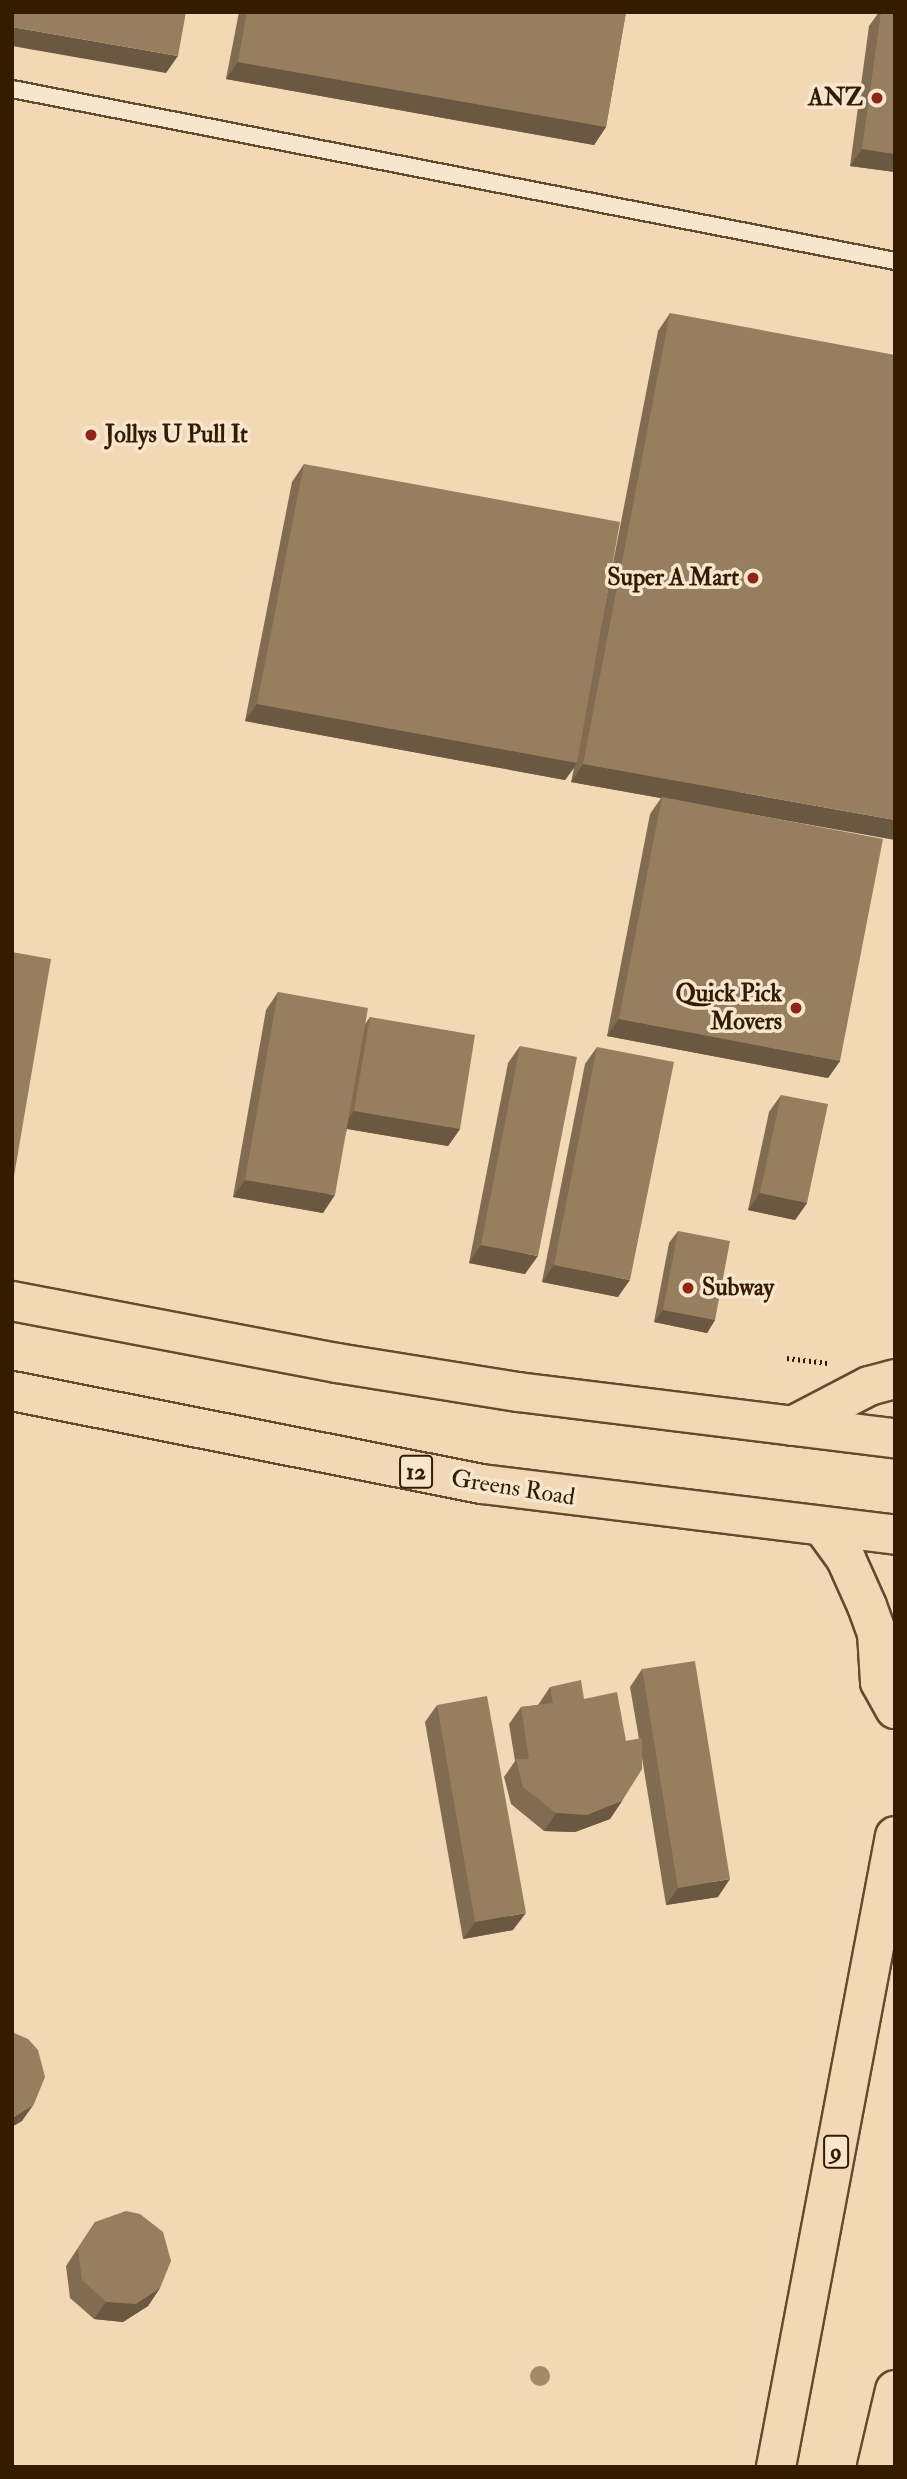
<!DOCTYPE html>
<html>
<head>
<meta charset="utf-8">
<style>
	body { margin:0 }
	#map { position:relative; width:907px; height:2479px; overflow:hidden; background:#f2d8b4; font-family:"IM FELL Double Pica",serif }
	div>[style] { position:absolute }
	.path>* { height:4.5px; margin-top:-2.25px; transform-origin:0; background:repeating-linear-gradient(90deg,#351c00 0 2px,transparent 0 5.5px) }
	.roads { filter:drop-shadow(2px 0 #644b2d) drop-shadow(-2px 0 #644b2d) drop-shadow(0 2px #644b2d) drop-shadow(0 -2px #644b2d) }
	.lane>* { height:16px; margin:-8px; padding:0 8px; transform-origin:8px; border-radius:8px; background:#f7e6ce }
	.primary>* { height:38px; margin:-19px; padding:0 19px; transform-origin:19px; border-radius:19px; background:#f2d8b4 }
	.highway>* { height:38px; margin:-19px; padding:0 19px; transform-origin:19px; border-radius:19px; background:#f2d8b4 }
	.trees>* { width:20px; height:20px; margin:-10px; border-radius:50%; background:#a48a6a }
	.wall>* { inset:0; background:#826c51 }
	.shaded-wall>* { inset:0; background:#6a5842 }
	.building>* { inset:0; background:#977e5e }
	.dots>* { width:19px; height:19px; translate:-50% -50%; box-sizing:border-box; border:4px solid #f7e6ce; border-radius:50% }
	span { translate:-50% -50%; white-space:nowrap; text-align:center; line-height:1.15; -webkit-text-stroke:7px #f7e6ce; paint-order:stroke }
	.shield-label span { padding:2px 5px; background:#f7e6ce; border:2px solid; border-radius:5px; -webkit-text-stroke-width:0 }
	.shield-label { font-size:23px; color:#351c00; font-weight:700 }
	.poi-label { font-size:24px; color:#351c00; font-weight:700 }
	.right { translate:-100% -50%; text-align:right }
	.left { translate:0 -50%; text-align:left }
	.street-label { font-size:24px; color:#351c00 }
	.frame { position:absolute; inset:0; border:14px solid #351c00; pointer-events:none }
</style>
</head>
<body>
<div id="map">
	<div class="path">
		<i style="left:787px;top:1358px;width:41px;rotate:7deg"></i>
	</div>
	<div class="roads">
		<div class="lane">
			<i style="left:12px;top:89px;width:900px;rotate:11.02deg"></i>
		</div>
		<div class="primary">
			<i style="left:12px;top:1301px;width:331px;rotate:10.8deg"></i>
			<i style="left:337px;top:1363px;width:183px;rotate:9.1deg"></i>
			<i style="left:518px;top:1392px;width:380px;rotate:7deg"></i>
			<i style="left:12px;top:1391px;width:479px;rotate:11.2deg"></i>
			<i style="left:482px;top:1484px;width:416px;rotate:7deg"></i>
			<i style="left:792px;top:1426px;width:87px;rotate:-27.5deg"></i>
			<i style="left:869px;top:1386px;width:27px;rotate:-15deg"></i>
			<i style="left:823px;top:1527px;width:39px;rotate:54deg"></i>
			<i style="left:846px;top:1559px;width:51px;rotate:65.9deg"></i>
			<i style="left:867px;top:1606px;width:29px;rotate:70deg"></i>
			<i style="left:877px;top:1633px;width:49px;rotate:86.5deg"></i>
			<i style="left:880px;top:1682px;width:31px;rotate:61deg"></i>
		</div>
		<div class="highway">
			<i style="left:776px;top:2467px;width:642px;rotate:-79.32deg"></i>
			<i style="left:877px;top:2467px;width:79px;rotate:-76.8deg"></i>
		</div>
	</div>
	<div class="trees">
		<i style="left:540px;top:2376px"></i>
	</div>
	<div class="wall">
		<i style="clip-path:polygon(239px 12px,626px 12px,606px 127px,594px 145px,226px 79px)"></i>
		<i style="clip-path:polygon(879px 12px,895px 12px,895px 172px,850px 166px,869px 26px)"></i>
		<i style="clip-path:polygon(670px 313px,742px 812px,840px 1061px,828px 1078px,607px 1036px,650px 814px,661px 798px,571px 782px,574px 768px,565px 780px,245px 721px,292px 482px,304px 464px,601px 625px,658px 331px)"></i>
		<i style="clip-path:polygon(278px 992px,365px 1024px,370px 1017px,460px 1129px,448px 1146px,347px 1129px,323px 1213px,233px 1197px,266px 1010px)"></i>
		<i style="clip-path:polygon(520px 1046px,525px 1274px,469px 1263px,508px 1063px)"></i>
		<i style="clip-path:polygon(597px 1047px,618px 1297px,542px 1282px,585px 1064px)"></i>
		<i style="clip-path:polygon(781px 1095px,807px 1203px,795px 1220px,748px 1210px,769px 1112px)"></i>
		<i style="clip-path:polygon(678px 1231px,715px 1320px,707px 1333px,654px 1322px,669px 1243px)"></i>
		<i style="clip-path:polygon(642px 1669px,718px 1897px,666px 1905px,642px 1758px,622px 1801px,610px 1819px,575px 1832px,544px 1831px,511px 1804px,504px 1777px,515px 1761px,509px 1724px,521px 1707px,538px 1705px,550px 1687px,584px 1699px,626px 1741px,639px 1739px,630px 1687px)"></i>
		<i style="clip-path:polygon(437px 1705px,513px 1930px,463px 1939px,425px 1722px)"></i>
		<i style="clip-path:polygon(95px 2222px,160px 2288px,148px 2306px,123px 2322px,94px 2319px,70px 2298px,66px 2266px)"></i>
	</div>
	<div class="shaded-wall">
		<i style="clip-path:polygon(12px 27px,178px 56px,166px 73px,12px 46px)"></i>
		<i style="clip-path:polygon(238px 62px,606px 127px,594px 145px,226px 79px)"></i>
		<i style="clip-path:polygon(862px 149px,895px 154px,895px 172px,850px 166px)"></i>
		<i style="clip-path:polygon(257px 704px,577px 763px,565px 780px,245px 721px)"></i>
		<i style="clip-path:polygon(583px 764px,895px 820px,895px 840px,571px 782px)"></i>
		<i style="clip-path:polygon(619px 1019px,840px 1061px,828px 1078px,607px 1036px)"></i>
		<i style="clip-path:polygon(354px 1111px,460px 1129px,448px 1146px,342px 1128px)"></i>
		<i style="clip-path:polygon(245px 1180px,335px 1195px,323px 1213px,233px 1197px)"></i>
		<i style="clip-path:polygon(760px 1193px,807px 1203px,795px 1220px,748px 1210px)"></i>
		<i style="clip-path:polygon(481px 1245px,538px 1256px,525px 1274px,469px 1263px)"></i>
		<i style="clip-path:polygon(554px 1265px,630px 1280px,618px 1297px,542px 1282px)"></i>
		<i style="clip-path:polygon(663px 1310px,715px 1320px,707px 1333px,654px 1322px)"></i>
		<i style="clip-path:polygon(622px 1801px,610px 1819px,575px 1832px,544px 1831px,556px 1813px)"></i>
		<i style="clip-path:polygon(730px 1879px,718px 1897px,666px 1905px,678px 1888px)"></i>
		<i style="clip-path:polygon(526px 1913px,513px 1930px,463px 1939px,475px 1922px)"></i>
		<i style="clip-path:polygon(34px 2104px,22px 2121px,12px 2127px,12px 2118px)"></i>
		<i style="clip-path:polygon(160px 2288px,148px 2306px,123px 2322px,94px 2319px,106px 2302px)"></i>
	</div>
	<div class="building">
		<i style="clip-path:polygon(12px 12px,186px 12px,178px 56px,12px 27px)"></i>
		<i style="clip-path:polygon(247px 12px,626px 12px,606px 127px,238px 62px)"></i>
		<i style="clip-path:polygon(881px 12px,895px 12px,895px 154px,862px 149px)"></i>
		<i style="clip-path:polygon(670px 313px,895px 355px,895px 820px,583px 764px)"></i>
		<i style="clip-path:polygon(304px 464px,620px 522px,577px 763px,257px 704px)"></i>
		<i style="clip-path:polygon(662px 797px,883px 839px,840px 1061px,619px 1019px)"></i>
		<i style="clip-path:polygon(12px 952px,51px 959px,12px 1188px)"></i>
		<i style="clip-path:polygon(278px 992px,368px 1008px,335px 1195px,245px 1180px)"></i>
		<i style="clip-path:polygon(370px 1017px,475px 1035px,460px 1129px,354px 1111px)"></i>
		<i style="clip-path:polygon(520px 1046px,577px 1057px,538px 1256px,481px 1245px)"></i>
		<i style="clip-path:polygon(597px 1047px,674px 1062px,630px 1280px,554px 1265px)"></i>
		<i style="clip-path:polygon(781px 1095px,828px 1104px,807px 1203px,760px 1193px)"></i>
		<i style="clip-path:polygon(678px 1231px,730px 1241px,715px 1320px,663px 1310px)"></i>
		<i style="clip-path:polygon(695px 1661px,730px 1879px,678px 1888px,642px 1669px)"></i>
		<i style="clip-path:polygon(581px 1680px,584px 1699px,617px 1692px,626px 1741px,642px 1738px,642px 1769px,622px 1801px,587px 1815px,556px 1813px,523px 1787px,516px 1759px,529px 1759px,521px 1707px,553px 1703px,550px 1687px)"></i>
		<i style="clip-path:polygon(487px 1696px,526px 1913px,475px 1922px,437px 1705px)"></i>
		<i style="clip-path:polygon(12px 2032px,28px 2039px,38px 2050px,45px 2077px,34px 2104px,12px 2118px)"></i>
		<i style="clip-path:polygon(126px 2211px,140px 2214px,163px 2232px,171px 2261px,160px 2288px,136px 2304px,106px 2302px,82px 2280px,78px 2249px,95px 2222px)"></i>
	</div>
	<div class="dots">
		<i style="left:877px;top:98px;background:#8f2418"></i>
		<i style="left:91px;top:435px;background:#8f2418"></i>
		<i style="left:753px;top:578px;background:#8f2418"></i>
		<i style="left:796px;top:1008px;background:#8f2418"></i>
		<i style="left:688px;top:1288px;background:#8f2418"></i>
	</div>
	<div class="shield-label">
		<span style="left:416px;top:1472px">12</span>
		<span style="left:836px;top:2152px">9</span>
	</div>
	<div class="poi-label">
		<span class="right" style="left:863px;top:98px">ANZ</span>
		<span class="left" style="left:105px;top:435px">Jollys U Pull It</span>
		<span class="right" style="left:739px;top:578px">Super A Mart</span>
		<span class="right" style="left:782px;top:1008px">Quick Pick<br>Movers</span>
		<span class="left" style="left:702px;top:1288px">Subway</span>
	</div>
	<div class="street-label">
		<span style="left:513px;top:1488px;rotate:9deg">Greens Road</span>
	</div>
	<div class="frame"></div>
</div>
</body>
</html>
